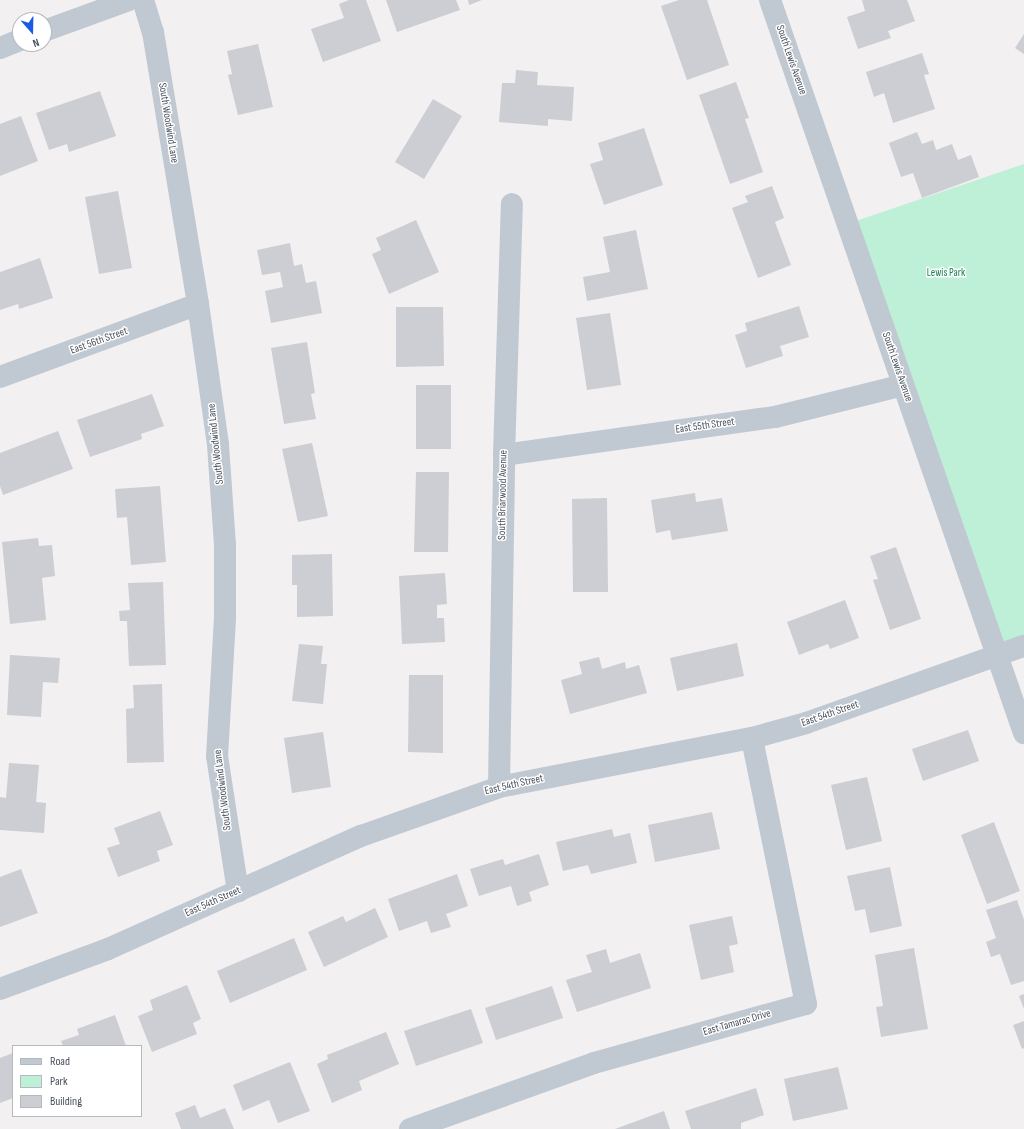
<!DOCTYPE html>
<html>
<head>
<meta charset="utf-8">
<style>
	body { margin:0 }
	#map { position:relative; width:1024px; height:1129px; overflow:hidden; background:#f2f0f0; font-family:"Sofia Sans Condensed",sans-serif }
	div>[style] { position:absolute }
	.green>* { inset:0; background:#beefd7 }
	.building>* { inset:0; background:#ccced4 }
	.minor>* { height:22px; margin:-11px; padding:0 11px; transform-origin:11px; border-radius:11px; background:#c0c8d1 }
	span { translate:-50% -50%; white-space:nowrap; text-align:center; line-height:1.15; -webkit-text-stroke:3px #fff; paint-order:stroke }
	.street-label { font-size:11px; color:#47505d }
	.park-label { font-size:11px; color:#177f57 }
	.legend { position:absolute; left:12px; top:1045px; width:130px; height:72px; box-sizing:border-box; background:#fff; border:1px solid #b5b9be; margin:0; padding:5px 7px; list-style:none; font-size:12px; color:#47505d }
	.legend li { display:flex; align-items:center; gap:8px; height:20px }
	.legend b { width:20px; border:1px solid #b5b9be }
	.north { position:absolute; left:12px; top:12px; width:40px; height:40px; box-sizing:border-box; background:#fff; border:1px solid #b5b9be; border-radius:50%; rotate:160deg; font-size:11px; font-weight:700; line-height:16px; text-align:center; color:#47505d }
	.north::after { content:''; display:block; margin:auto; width:14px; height:18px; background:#195be2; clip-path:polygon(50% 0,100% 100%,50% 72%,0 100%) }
</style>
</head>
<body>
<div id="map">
	<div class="green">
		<i style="clip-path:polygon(1024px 164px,1024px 646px,997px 655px,847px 224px)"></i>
	</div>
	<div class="building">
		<i style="clip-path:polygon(349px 0,366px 0,381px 41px,323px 62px,311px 29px,344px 18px,339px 4px)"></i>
		<i style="clip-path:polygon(386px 0,456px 0,460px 10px,397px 32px)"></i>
		<i style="clip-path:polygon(468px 0,482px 0,469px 5px)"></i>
		<i style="clip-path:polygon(679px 0,707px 0,729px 65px,687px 80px,661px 6px)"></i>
		<i style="clip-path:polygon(862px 0,907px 0,915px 21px,888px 31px,891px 38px,858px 49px,847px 17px,865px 11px)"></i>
		<i style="clip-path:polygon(1024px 34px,1024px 54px,1015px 48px)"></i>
		<i style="clip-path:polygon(258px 44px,273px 107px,238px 115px,228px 75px,232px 74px,227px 51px)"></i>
		<i style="clip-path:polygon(922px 53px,929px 74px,924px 75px,935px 109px,893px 123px,884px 93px,874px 97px,866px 72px)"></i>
		<i style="clip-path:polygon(516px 70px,538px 72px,537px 85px,574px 87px,572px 121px,548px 119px,548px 126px,499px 122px,502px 83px,515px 83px)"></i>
		<i style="clip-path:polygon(736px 82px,749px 118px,745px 119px,763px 172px,730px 184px,699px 95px)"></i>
		<i style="clip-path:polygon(100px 91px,116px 136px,69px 152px,67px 144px,49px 150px,36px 113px)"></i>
		<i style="clip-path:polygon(433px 99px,462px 116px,424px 179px,395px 162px)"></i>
		<i style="clip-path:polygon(21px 116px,38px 161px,0 176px,0 124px)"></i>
		<i style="clip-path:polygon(644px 128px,663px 185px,604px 205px,590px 164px,603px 160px,598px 143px)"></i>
		<i style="clip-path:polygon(917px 132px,922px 144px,933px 140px,936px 150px,952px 144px,958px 160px,971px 155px,979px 177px,922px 198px,913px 173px,901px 177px,889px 143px)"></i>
		<i style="clip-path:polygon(772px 186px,784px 218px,775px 222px,791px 265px,758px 278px,732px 208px,748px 202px,745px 196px)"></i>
		<i style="clip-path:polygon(118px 191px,132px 268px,99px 274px,85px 197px)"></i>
		<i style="clip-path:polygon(416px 220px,439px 272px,389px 294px,372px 254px,381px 250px,376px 238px)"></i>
		<i style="clip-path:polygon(636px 230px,648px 289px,587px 301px,583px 277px,610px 272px,603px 237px)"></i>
		<i style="clip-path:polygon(290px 243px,294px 266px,302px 264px,306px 283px,316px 281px,322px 313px,271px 323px,265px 291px,283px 287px,280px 272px,262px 275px,257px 250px)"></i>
		<i style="clip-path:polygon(40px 258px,53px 298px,19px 309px,18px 304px,0 310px,0 272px)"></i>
		<i style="clip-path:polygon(799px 306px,809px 337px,780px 346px,783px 356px,746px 368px,735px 335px,747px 331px,745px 323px)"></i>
		<i style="clip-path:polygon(396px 307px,443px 307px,444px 366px,396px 367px)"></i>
		<i style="clip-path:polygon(610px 313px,621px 385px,587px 390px,576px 318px)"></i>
		<i style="clip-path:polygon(307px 342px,315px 393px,311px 394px,316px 419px,284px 424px,271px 348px)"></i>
		<i style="clip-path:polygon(416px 385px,451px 385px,451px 449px,416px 449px)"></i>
		<i style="clip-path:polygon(152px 394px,164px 426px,141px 434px,142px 439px,90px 457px,77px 420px)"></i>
		<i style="clip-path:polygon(58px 431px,73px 469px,3px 495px,0 486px,0 453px)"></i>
		<i style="clip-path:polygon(312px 443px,328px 516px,298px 522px,282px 449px)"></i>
		<i style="clip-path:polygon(416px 472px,449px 472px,448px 552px,414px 552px)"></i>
		<i style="clip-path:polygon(160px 486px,166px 562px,131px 565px,127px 517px,117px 518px,115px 489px)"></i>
		<i style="clip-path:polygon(695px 493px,696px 502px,722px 498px,728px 531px,672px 540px,670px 530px,656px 533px,651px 500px)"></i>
		<i style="clip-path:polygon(607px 498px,608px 592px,573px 592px,572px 499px)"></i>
		<i style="clip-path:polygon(38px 538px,39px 546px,52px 545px,55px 576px,42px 578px,46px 620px,10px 624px,2px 542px)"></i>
		<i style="clip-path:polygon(896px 547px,921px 619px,890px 630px,873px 580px,878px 579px,870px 556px)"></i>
		<i style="clip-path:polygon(332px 554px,333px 616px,297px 617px,297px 585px,292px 585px,292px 555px)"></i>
		<i style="clip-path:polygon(445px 573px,447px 604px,437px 605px,437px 618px,444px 618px,445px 642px,402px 644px,399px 576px)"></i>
		<i style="clip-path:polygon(163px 582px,166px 665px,129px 666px,127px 621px,120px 621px,119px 611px,130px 610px,128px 583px)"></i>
		<i style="clip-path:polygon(845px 600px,859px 638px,830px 649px,828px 644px,799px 655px,787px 622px)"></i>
		<i style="clip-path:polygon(737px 643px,744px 676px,677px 691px,670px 658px)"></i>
		<i style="clip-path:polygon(299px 644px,323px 646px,321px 664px,327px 664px,323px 704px,292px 701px)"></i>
		<i style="clip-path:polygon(10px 655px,60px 658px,58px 683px,43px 682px,41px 717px,7px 715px)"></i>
		<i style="clip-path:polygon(599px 657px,602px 669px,625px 662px,626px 669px,639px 665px,647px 693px,570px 714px,561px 680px,582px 674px,579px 662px)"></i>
		<i style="clip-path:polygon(409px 675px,443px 675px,443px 753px,408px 752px)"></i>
		<i style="clip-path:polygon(162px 684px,164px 762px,127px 763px,126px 709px,134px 708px,133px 685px)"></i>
		<i style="clip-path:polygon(968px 730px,979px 761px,923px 781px,912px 749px)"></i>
		<i style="clip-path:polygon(323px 732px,331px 787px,292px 793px,284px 738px)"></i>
		<i style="clip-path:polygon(9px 763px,39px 765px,36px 802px,46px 803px,44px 833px,0 830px,0 797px,6px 798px)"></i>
		<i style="clip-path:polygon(867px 777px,882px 841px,846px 850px,831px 785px)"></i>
		<i style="clip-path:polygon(160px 811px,173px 845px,157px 851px,160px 861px,118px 877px,107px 848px,120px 844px,114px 828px)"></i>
		<i style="clip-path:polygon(712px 812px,720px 849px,655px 862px,648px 825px)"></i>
		<i style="clip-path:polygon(994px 822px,1020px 891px,987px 904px,961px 835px)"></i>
		<i style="clip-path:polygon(612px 829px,614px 837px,630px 833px,637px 863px,591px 874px,588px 865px,563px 871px,556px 842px)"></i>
		<i style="clip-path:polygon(539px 854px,549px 885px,529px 892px,532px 901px,517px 906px,511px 886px,479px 896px,470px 869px,503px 859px,505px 865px)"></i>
		<i style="clip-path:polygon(890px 867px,902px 926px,870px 933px,865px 909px,855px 911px,847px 876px)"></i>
		<i style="clip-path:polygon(21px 869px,38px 913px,0 927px,0 877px)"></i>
		<i style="clip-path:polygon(457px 874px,468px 906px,446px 914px,451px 927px,431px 933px,427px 921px,399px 931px,388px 899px)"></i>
		<i style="clip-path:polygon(1017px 900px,1024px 920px,1024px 981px,1011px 985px,1000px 954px,991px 957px,986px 942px,996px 938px,986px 910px)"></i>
		<i style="clip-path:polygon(375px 908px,388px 937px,324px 967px,308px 932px,343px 916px,346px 922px)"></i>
		<i style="clip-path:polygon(732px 916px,738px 944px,729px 946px,734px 972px,701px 980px,689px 925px)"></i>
		<i style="clip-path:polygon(294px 938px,307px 970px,230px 1003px,217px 971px)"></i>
		<i style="clip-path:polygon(914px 948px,928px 1029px,881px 1037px,876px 1007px,883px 1006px,875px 955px)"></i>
		<i style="clip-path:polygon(606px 949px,610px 963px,640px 953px,651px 988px,577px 1012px,566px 980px,592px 972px,586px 955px)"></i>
		<i style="clip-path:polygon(187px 985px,201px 1019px,193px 1023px,197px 1034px,152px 1052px,138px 1016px,153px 1010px,150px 1000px)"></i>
		<i style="clip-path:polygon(552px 986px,563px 1018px,496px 1040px,485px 1008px)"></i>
		<i style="clip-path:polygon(1024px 994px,1024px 1009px,1019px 996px)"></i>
		<i style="clip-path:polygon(471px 1009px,483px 1043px,416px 1066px,404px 1031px)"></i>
		<i style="clip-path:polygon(115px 1015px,126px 1046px,63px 1046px,61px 1041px,79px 1035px,77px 1029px)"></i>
		<i style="clip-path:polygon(1024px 1021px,1024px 1048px,1022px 1049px,1013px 1025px)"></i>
		<i style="clip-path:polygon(386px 1032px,399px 1064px,359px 1081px,362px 1090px,332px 1103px,317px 1064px,328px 1059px,327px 1055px)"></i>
		<i style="clip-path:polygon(13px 1053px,13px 1098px,0 1103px,0 1058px)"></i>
		<i style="clip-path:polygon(290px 1062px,310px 1111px,278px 1123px,269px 1100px,243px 1111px,233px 1085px)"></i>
		<i style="clip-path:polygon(838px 1067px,848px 1109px,793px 1121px,784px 1079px)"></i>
		<i style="clip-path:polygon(756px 1088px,764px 1115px,741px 1123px,741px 1129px,691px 1129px,685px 1111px)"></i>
		<i style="clip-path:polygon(195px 1105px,200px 1118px,225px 1108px,234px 1129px,181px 1129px,175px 1113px)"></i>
		<i style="clip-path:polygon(664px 1111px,670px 1129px,615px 1129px)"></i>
	</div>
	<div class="minor">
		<i style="left:143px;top:0;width:34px;rotate:73deg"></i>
		<i style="left:153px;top:32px;width:276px;rotate:80.6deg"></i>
		<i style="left:198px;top:304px;width:142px;rotate:81.9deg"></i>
		<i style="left:218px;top:445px;width:101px;rotate:86deg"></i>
		<i style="left:225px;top:546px;width:72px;rotate:90deg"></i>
		<i style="left:225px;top:618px;width:138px;rotate:93.3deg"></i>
		<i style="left:217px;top:756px;width:137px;rotate:81.2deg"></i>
		<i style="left:770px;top:0;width:776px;rotate:70.89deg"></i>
		<i style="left:44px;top:31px;width:90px;rotate:-20deg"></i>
		<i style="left:0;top:48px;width:22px;rotate:-22deg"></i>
		<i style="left:0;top:377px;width:211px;rotate:-20.2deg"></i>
		<i style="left:504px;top:455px;width:274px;rotate:-8deg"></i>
		<i style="left:775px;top:417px;width:132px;rotate:-14deg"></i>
		<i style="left:499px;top:787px;width:332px;rotate:-89.1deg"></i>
		<i style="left:504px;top:455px;width:251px;rotate:-88.2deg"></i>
		<i style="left:0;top:989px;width:115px;rotate:-20.3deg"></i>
		<i style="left:108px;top:949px;width:277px;rotate:-24.1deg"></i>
		<i style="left:361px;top:836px;width:146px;rotate:-19.5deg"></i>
		<i style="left:499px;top:787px;width:258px;rotate:-11deg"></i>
		<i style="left:752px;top:738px;width:56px;rotate:-15.5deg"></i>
		<i style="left:806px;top:723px;width:231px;rotate:-19.5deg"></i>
		<i style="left:410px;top:1129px;width:195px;rotate:-19.7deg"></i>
		<i style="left:594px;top:1063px;width:220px;rotate:-15.6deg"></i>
		<i style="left:806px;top:1004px;width:271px;rotate:-101.5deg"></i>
	</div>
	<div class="street-label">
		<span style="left:791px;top:60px;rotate:71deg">South Lewis Avenue</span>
		<span style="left:168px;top:123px;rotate:81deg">South Woodwind Lane</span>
		<span style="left:99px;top:341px;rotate:-20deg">East 56th Street</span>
		<span style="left:897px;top:367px;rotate:71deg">South Lewis Avenue</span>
		<span style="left:705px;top:426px;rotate:-8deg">East 55th Street</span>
		<span style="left:216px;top:444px;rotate:-96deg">South Woodwind Lane</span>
		<span style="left:503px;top:495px;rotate:-89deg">South Briarwood Avenue</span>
		<span style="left:830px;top:714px;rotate:-19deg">East 54th Street</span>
		<span style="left:514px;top:785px;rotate:-13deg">East 54th Street</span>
		<span style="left:223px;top:790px;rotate:-97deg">South Woodwind Lane</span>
		<span style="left:213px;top:902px;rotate:-24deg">East 54th Street</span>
		<span style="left:737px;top:1023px;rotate:-16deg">East Tamarac Drive</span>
	</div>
	<div class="park-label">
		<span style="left:946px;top:273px">Lewis Park</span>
	</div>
	<ul class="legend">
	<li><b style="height:5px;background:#c0c8d1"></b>Road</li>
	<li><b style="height:11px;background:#beefd7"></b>Park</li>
	<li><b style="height:11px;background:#ccced4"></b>Building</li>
	</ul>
	<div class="north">N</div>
</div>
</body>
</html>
